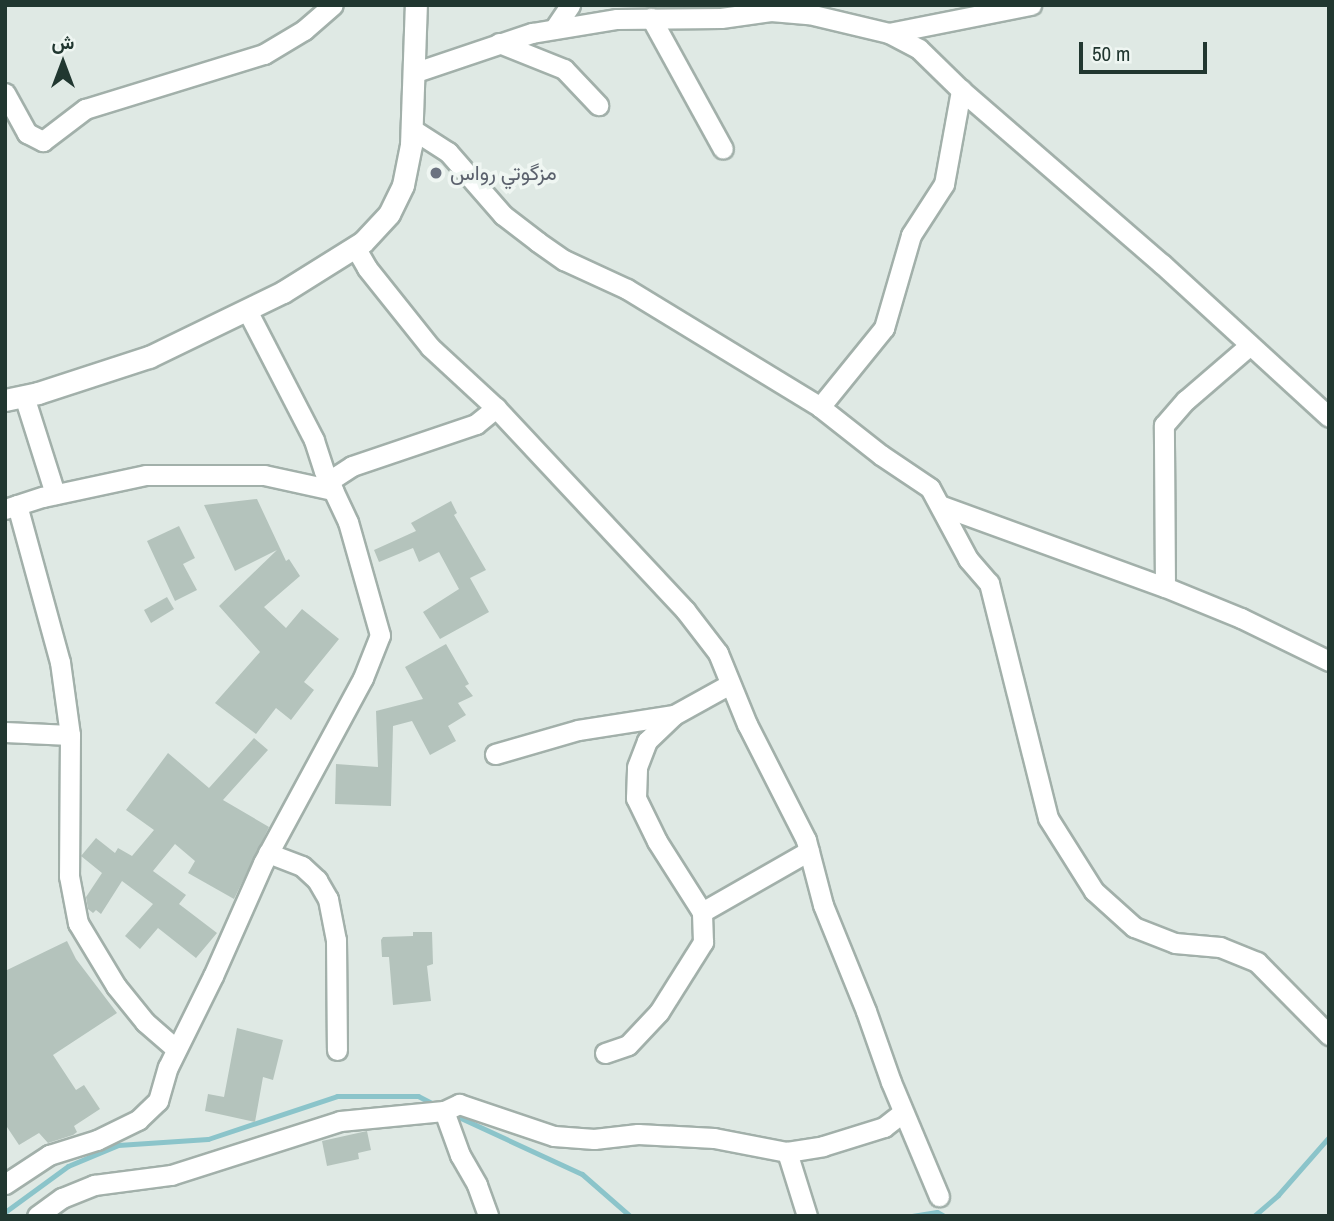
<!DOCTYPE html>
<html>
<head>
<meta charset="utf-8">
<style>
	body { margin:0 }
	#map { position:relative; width:1334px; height:1221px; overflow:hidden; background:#dfe9e4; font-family:"Archivo Narrow",Vazirmatn,sans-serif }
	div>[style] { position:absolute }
	.stream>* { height:5px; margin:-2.5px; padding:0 2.5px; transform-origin:2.5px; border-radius:2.5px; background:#8bc4ca }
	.building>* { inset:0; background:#b4c3bc }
	.roads { filter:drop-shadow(2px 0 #a2b0aa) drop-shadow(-2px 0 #a2b0aa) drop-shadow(0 2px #a2b0aa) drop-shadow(0 -2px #a2b0aa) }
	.street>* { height:19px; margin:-9.5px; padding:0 9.5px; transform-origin:9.5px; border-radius:9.5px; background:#fff }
	.secondary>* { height:21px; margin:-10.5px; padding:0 10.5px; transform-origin:10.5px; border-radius:10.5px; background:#fff }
	.dots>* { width:19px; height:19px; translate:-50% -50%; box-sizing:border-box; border:4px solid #eff6f2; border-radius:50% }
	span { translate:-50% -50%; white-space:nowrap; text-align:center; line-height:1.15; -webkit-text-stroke:7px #eff6f2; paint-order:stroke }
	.worship-label { font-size:21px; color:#5b616d }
	.left { translate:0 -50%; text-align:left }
	.frame { position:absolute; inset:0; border:7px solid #213730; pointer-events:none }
	.north { position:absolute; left:28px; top:28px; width:70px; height:70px; -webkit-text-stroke:5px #eff6f2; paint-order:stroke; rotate:0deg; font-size:19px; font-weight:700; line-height:28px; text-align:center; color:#213730 }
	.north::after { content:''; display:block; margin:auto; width:24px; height:32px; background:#213730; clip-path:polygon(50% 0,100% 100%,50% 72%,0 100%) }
	.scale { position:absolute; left:1079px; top:42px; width:128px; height:32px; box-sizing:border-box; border:4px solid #213730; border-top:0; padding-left:9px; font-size:21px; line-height:24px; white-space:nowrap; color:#213730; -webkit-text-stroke:5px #eff6f2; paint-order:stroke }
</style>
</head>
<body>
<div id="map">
	<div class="stream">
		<i style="left:452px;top:1114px;width:143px;rotate:24.8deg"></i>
		<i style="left:582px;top:1174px;width:64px;rotate:41.2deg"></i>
		<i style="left:5px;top:1212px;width:78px;rotate:-36.1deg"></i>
		<i style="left:68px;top:1166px;width:54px;rotate:-22.8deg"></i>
		<i style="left:118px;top:1145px;width:90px;rotate:-3.8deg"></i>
		<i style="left:208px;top:1139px;width:136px;rotate:-18.4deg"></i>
		<i style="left:337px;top:1096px;width:81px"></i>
		<i style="left:418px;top:1096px;width:18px;rotate:27deg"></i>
		<i style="left:912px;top:1216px;width:25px;rotate:-9deg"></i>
		<i style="left:937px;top:1212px;width:8px;rotate:30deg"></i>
		<i style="left:1254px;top:1216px;width:32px;rotate:-41deg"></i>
		<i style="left:1278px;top:1195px;width:77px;rotate:-48.7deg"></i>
	</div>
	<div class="building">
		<i style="clip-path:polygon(257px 499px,286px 561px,289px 559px,300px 576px,264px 607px,286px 628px,302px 609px,339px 639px,304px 682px,314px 690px,291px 720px,276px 708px,256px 734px,215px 703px,260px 652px,219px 606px,277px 550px,235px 571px,204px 505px)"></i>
		<i style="clip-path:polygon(451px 501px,457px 513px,454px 515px,486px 570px,470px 578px,489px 612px,440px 639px,423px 612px,459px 589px,439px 552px,419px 562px,413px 548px,379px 562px,374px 550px,416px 531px,411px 523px)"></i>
		<i style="clip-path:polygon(179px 526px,195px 558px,183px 564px,197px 590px,175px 601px,147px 541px)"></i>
		<i style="clip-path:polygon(167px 597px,174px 609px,151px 623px,144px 610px)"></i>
		<i style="clip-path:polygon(446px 644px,469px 684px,465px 686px,473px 696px,458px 703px,466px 715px,448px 726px,456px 741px,430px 755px,412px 721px,393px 726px,391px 806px,335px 804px,336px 764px,378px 767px,376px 711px,423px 699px,405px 667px)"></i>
		<i style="clip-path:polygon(254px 738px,268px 750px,223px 800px,269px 827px,234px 899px,188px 873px,195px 861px,175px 844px,153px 871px,186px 895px,179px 904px,217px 933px,196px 958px,158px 928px,140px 949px,125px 936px,153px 904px,122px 881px,101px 914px,96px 910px,93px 913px,88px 909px,86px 897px,102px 873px,81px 856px,96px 838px,115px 853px,118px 848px,132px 856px,154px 830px,126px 810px,168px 753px,209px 788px)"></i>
		<i style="clip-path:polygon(413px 932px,432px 932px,433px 964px,427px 966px,431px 1001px,393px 1005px,389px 957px,382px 957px,381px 940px,383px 937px,413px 936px)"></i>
		<i style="clip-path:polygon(67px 941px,76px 959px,117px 1013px,53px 1055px,76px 1090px,84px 1085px,100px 1109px,74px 1126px,77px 1132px,73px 1135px,48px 1143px,39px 1133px,19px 1145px,5px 1124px,5px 971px)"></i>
		<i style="clip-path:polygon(237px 1028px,283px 1040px,273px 1080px,263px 1077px,255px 1122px,205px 1111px,208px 1094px,224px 1097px)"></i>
		<i style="clip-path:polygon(367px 1131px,371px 1150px,358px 1153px,359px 1159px,327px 1166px,322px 1141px)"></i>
	</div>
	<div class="roads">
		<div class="street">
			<i style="left:651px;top:18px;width:149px;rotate:61.2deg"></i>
			<i style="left:554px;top:29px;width:29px;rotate:-56deg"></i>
			<i style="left:889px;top:33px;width:145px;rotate:-11.2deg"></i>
			<i style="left:499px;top:43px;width:70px;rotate:21.8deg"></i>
			<i style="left:564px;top:69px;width:50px;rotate:46.6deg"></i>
			<i style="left:413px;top:73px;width:126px;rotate:-18.6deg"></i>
			<i style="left:532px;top:33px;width:86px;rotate:-9.4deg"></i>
			<i style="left:617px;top:19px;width:104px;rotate:-0.6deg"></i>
			<i style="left:721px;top:18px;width:50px;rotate:-8deg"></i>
			<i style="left:771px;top:11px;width:38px;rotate:5deg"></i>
			<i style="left:809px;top:14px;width:82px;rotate:13.4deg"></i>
			<i style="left:889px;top:33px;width:34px;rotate:28deg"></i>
			<i style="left:919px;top:49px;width:59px;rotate:44.3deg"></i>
			<i style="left:961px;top:90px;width:266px;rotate:40.9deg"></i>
			<i style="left:1162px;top:264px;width:226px;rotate:42.5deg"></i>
			<i style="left:5px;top:93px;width:46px;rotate:61.2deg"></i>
			<i style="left:27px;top:133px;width:18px;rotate:27deg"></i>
			<i style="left:43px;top:141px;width:53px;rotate:-37.3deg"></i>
			<i style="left:85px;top:109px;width:187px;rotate:-17.1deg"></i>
			<i style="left:264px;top:54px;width:47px;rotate:-31deg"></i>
			<i style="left:304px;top:30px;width:38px;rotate:-41deg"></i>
			<i style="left:412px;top:129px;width:43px;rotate:32.6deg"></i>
			<i style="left:448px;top:152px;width:84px;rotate:48.9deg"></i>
			<i style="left:503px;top:215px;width:44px;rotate:37.6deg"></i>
			<i style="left:538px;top:242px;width:32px;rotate:35deg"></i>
			<i style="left:564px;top:260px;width:69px;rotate:24.7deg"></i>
			<i style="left:627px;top:289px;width:226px;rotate:31.4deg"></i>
			<i style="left:820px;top:407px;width:78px;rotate:38.2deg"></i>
			<i style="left:881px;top:455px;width:59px;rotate:34deg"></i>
			<i style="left:930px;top:488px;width:81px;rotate:61.8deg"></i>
			<i style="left:968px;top:559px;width:32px;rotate:49deg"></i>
			<i style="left:989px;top:583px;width:242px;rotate:75.9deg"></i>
			<i style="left:1048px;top:818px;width:86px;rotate:57.8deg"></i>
			<i style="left:1094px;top:891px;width:54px;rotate:42deg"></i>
			<i style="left:1134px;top:927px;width:44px;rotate:21.3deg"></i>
			<i style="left:1175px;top:943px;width:45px;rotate:5.1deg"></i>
			<i style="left:1220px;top:947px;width:40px;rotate:22deg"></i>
			<i style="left:1257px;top:962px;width:103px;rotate:45.4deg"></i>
			<i style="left:355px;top:247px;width:24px;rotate:60deg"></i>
			<i style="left:367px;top:268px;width:101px;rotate:51.4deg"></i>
			<i style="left:430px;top:347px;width:90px;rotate:42.7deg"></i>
			<i style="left:496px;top:408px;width:277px;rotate:46.9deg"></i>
			<i style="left:685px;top:610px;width:54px;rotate:52.5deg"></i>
			<i style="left:718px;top:653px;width:77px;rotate:67.8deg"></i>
			<i style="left:747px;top:724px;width:130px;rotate:63deg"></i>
			<i style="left:806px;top:840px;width:67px;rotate:75.3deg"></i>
			<i style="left:823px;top:905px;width:114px;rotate:67.9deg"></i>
			<i style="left:866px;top:1011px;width:75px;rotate:70.6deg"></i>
			<i style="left:891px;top:1082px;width:124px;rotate:67.2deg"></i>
			<i style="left:24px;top:396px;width:103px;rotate:72.4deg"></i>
			<i style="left:820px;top:407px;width:102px;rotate:-51deg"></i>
			<i style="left:884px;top:328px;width:97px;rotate:-73.8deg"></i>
			<i style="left:911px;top:235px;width:61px;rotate:-57.1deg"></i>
			<i style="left:944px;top:184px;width:96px;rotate:-79.7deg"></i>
			<i style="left:329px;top:481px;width:27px;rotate:-33deg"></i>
			<i style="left:352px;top:466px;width:131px;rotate:-18.7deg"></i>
			<i style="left:476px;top:424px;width:26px;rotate:-39deg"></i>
			<i style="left:17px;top:505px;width:163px;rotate:74.7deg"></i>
			<i style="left:60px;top:662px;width:74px;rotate:82.2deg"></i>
			<i style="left:70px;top:735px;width:141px;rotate:90.4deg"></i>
			<i style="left:69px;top:876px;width:48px;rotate:79.2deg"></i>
			<i style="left:78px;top:923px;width:74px;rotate:58.9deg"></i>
			<i style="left:116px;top:986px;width:46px;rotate:51.1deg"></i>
			<i style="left:145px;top:1022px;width:41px;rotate:41.1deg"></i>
			<i style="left:942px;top:506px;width:237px;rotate:20deg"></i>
			<i style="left:1165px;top:587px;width:82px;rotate:22.2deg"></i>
			<i style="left:1241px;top:618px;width:98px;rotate:26deg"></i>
			<i style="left:5px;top:509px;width:40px;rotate:-18deg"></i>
			<i style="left:43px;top:497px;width:105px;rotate:-12.1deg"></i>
			<i style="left:146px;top:475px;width:118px"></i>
			<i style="left:264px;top:475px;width:71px;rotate:12.3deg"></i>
			<i style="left:1165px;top:587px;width:162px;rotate:-90.4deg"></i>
			<i style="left:1164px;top:425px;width:33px;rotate:-49deg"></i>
			<i style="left:1186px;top:400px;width:84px;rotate:-40.7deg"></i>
			<i style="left:5px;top:732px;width:65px;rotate:2.6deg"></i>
			<i style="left:495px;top:754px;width:86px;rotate:-16.1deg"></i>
			<i style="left:578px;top:730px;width:97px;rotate:-8.9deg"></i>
			<i style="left:268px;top:853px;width:36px;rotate:21deg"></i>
			<i style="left:302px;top:866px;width:21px;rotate:43deg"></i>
			<i style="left:317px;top:880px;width:22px;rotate:60deg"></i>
			<i style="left:328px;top:899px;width:42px;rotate:79deg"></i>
			<i style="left:336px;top:940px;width:110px;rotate:89.5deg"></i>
			<i style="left:702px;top:912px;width:123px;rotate:-29.7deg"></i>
			<i style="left:605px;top:1053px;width:24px;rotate:-19deg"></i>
			<i style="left:628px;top:1045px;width:45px;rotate:-46.8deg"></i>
			<i style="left:659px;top:1012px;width:83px;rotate:-57.8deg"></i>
			<i style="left:703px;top:942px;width:30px;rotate:-92deg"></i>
			<i style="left:702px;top:912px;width:84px;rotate:-122.4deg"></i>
			<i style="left:657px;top:841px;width:48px;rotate:-116deg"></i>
			<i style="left:636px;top:798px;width:31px;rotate:-88deg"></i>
			<i style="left:637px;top:767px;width:28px;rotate:-69deg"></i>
			<i style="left:647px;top:741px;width:37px;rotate:-44deg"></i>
			<i style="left:674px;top:715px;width:64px;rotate:-29deg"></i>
			<i style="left:444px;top:1111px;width:47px;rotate:70deg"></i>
			<i style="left:460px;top:1155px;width:34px;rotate:60deg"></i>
			<i style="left:477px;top:1185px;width:33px;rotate:70deg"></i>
			<i style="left:787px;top:1152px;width:67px;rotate:72.6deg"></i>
			<i style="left:5px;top:1184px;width:53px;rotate:-33.4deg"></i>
			<i style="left:49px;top:1155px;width:50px;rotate:-17.4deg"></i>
			<i style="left:97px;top:1140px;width:46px;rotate:-26deg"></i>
			<i style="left:138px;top:1120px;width:28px;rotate:-44deg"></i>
			<i style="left:158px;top:1101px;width:35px;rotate:-74deg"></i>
			<i style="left:168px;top:1067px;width:102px;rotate:-63.7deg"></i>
			<i style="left:213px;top:976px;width:124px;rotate:-66.1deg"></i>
			<i style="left:263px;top:863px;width:210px;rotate:-61.6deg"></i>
			<i style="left:363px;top:678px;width:46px;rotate:-68.4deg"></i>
			<i style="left:380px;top:635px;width:117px;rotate:-105.8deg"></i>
			<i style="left:348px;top:522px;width:56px;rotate:-115.2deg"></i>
			<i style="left:324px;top:471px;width:33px;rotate:-108deg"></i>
			<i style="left:314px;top:440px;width:146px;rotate:-117.3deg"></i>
			<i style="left:37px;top:1216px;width:31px;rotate:-36deg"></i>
			<i style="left:62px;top:1198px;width:35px;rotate:-22deg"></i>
			<i style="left:94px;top:1185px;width:78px;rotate:-7.4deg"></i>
			<i style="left:171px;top:1175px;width:177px;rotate:-17.7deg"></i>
			<i style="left:340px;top:1121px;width:104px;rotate:-5.5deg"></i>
			<i style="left:444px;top:1111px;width:17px;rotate:-25deg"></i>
			<i style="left:459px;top:1104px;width:100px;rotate:18.6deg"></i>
			<i style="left:554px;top:1136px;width:40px;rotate:4.3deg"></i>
			<i style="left:594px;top:1139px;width:44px;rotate:-6.5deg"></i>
			<i style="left:638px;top:1134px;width:76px;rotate:3deg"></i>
			<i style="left:714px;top:1138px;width:74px;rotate:10.9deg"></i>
			<i style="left:787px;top:1152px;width:36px;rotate:-9deg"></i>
			<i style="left:823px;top:1146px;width:64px;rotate:-17.3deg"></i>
			<i style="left:884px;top:1127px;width:24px;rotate:-38deg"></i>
		</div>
		<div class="secondary">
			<i style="left:5px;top:400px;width:34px;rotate:-12deg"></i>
			<i style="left:38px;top:393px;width:117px;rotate:-18deg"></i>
			<i style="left:149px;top:357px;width:149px;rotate:-25.9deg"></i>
			<i style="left:283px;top:292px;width:94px;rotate:-32deg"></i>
			<i style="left:363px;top:242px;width:38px;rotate:-47deg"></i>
			<i style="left:389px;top:214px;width:32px;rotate:-64deg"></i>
			<i style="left:403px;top:185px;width:41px;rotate:-78.7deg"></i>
			<i style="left:411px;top:145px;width:140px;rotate:-88deg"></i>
		</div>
	</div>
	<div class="dots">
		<i style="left:436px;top:173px;background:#6b7280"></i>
	</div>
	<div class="worship-label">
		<span class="left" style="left:450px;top:173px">مزگوتي رواس</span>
	</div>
	<div class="frame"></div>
	<div class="north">ش</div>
	<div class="scale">50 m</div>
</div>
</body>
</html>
